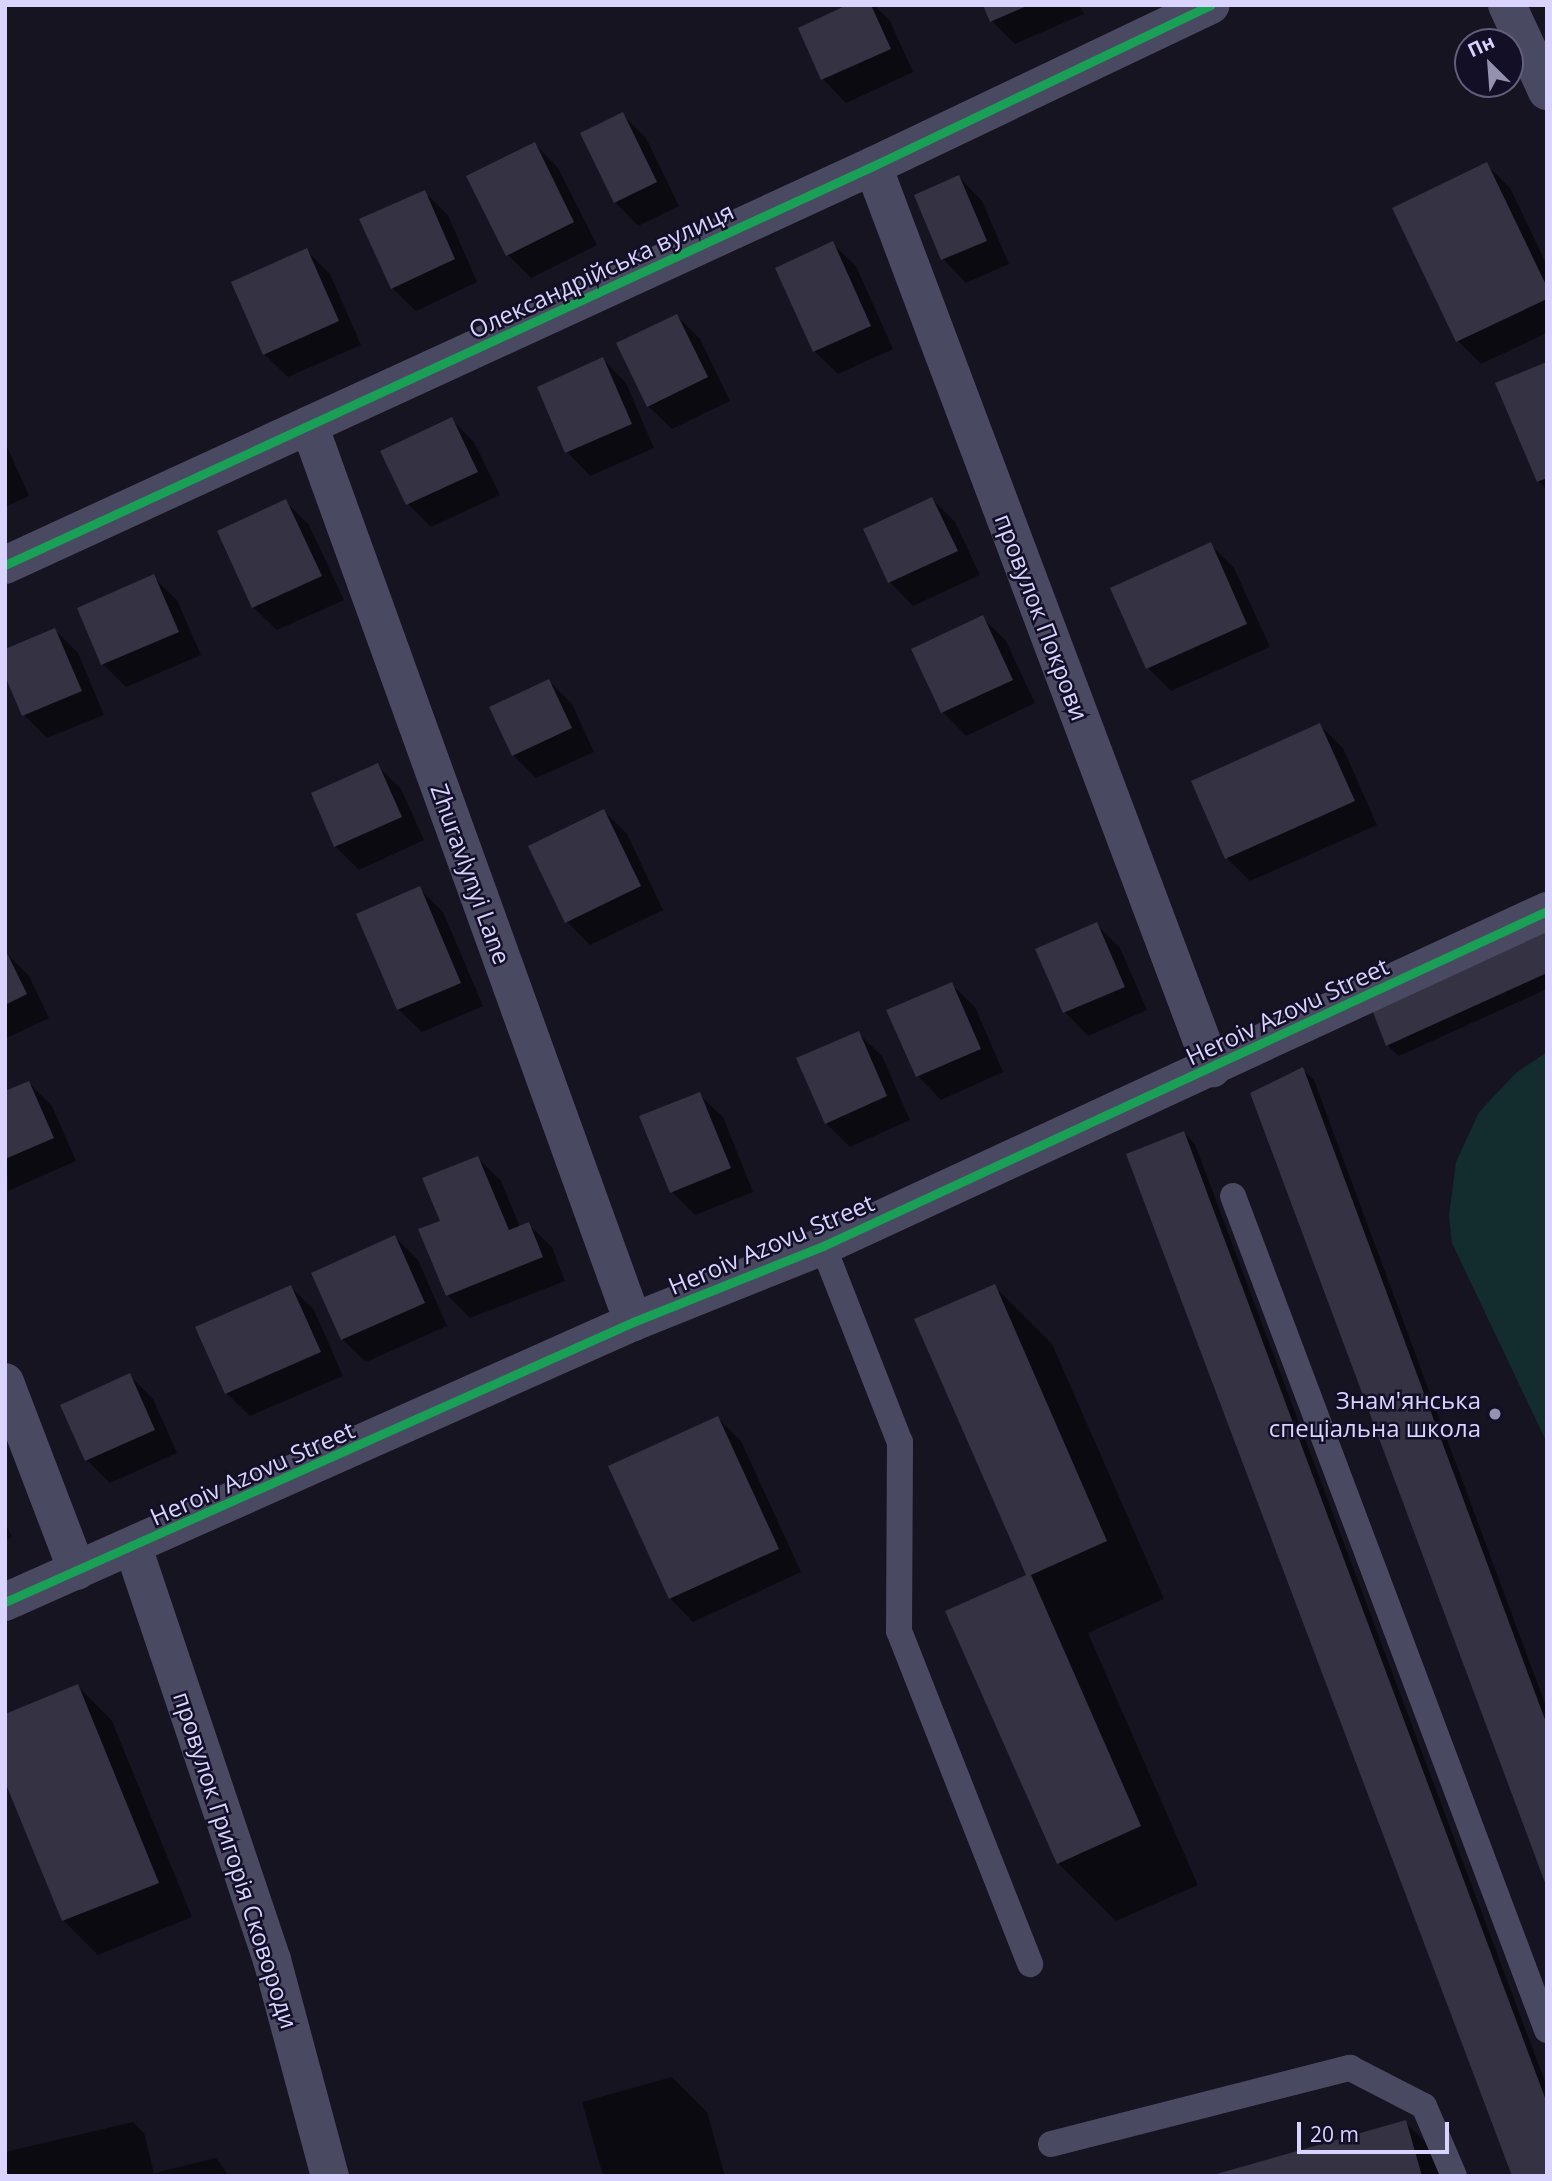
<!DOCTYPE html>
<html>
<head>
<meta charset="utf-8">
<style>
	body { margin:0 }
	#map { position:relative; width:1552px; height:2181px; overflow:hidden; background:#161421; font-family:"Open Sans",sans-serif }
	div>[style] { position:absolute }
	.green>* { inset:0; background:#132c2d }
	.shadow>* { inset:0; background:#0007 }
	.building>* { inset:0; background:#343243 }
	.service>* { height:26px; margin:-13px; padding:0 13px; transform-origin:13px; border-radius:13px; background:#4a4962 }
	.minor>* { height:38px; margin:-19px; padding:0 19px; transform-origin:19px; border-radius:19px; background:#4a4962 }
	.cycleway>* { height:9px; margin:-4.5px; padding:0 4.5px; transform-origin:4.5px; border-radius:4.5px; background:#1a9f57 }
	.dots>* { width:19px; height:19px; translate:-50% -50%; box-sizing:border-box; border:4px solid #130f26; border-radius:50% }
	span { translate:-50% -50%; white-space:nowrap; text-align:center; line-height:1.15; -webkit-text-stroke:5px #130f26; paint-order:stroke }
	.street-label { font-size:24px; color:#d9d4ff }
	.poi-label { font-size:24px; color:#d9d4ff }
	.right { translate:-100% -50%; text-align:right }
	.frame { position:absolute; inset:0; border:7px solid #d9d4ff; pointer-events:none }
	.north { position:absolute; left:1454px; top:28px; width:70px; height:70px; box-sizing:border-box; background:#130f26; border:2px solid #625e7d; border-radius:50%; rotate:335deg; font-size:19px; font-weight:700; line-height:28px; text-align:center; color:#d9d4ff }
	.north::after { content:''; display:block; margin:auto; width:24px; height:32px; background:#9591b1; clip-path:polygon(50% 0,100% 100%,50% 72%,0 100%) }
	.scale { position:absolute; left:1297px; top:2122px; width:152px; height:32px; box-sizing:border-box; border:4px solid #d9d4ff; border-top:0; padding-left:9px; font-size:21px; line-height:24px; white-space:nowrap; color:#d9d4ff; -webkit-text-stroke:5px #130f26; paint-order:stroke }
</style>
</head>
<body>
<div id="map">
	<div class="green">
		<i style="clip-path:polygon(1547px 1052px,1547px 1443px,1452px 1243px,1449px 1216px,1456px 1162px,1479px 1112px,1516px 1073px)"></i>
	</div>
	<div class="shadow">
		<i style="clip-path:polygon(851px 5px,874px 5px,890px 21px,913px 72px,846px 103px,823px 79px,800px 29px)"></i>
		<i style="clip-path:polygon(985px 5px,1079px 5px,1084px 14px,1015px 44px,992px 21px)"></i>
		<i style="clip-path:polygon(622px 114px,646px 138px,679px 206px,638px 226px,615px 202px)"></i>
		<i style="clip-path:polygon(535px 144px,558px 168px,597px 245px,531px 278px,507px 254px)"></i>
		<i style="clip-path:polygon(1487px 165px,1510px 188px,1547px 265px,1547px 333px,1481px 364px,1458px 341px)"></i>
		<i style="clip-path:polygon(959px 177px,982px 201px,1009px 264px,966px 283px,943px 259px,916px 196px)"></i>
		<i style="clip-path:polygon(424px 192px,448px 215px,477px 282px,416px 311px,392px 288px)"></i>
		<i style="clip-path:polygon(832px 243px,856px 266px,893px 349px,838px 374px,814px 351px)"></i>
		<i style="clip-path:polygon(307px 251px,330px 274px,361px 345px,288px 377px,264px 354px)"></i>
		<i style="clip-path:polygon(677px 316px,700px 339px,730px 401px,672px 429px,648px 406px)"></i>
		<i style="clip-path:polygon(603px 359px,626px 383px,654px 448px,590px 476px,567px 452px,539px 387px)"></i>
		<i style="clip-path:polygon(1547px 364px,1547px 490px,1538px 481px)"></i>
		<i style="clip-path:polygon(451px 419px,474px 442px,500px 495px,431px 527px,408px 504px)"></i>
		<i style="clip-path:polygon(5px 442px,29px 496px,5px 507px)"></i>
		<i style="clip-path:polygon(932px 499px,955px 522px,980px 575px,913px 606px,890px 582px,865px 530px)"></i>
		<i style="clip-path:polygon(286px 502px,309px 525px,344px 600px,277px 630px,253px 607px)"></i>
		<i style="clip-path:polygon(1210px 544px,1234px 568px,1270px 647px,1171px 691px,1148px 668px)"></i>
		<i style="clip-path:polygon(153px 577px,177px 600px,201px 655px,126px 687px,103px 664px)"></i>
		<i style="clip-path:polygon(983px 618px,1006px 641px,1035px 703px,966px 736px,943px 712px,914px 650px)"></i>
		<i style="clip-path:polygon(55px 630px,78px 653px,104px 715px,47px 738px,24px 715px)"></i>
		<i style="clip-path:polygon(549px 681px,572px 704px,594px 752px,536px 778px,513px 755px)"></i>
		<i style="clip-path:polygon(1320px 725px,1343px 748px,1377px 825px,1250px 881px,1227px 858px)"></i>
		<i style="clip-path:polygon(378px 766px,401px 789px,424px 840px,359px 870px,335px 846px,313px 794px)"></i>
		<i style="clip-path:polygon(604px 811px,627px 834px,663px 910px,590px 945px,567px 922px)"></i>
		<i style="clip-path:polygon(420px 889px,443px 912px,483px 1006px,422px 1032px,398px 1009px)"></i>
		<i style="clip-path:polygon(1096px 924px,1120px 948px,1147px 1010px,1088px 1036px,1065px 1012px,1037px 950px)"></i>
		<i style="clip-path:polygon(1547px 928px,1547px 989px,1399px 1056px,1387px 1045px)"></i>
		<i style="clip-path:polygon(5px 952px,29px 976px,49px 1018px,5px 1039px)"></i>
		<i style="clip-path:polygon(951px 984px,975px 1007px,1003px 1072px,941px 1100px,918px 1076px,888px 1011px)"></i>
		<i style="clip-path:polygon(858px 1033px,882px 1056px,910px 1120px,850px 1147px,827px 1124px,798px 1059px)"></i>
		<i style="clip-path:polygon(1303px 1069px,1314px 1080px,1547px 1709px,1547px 1884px)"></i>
		<i style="clip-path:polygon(29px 1083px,52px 1106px,76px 1161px,8px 1191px,5px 1093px)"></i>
		<i style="clip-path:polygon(699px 1094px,723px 1117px,753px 1192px,695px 1215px,672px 1192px)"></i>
		<i style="clip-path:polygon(1184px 1133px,1195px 1144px,1547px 2087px,1547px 2176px)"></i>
		<i style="clip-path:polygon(478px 1158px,501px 1181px,520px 1227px,528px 1224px,552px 1247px,565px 1281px,470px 1318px,447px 1295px)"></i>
		<i style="clip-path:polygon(395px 1237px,418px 1260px,447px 1326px,366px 1362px,342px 1339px)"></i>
		<i style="clip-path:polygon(994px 1286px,1052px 1344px,1164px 1599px,1088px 1633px,1198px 1885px,1116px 1921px,1058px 1863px)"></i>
		<i style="clip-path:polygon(291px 1287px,314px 1310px,343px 1376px,250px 1416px,226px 1393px)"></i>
		<i style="clip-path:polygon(129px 1375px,153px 1399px,177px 1453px,110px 1483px,87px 1460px)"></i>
		<i style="clip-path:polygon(718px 1418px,741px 1441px,801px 1572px,693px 1622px,670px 1598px)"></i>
		<i style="clip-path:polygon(5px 1522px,12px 1537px,5px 1541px)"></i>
		<i style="clip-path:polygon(78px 1686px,112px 1721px,192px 1917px,98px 1955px,63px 1920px)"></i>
		<i style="clip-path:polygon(672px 2077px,707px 2112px,725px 2176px,603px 2176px,582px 2102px)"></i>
		<i style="clip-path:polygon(133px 2122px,144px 2133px,154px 2173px,216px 2158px,229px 2176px,5px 2176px,5px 2152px)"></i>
		<i style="clip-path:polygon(1405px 2122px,1440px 2156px,1445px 2176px,1217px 2176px)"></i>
	</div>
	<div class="building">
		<i style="clip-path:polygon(847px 5px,871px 5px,891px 49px,821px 80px,798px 28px)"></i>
		<i style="clip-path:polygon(983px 5px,1029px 5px,990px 22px)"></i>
		<i style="clip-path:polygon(623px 112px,657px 182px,614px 203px,580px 133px)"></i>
		<i style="clip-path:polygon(535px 142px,574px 222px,506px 256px,466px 176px)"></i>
		<i style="clip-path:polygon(1487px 162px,1547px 287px,1547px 299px,1456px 342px,1392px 208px)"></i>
		<i style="clip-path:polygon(959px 175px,987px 241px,941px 260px,914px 195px)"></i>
		<i style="clip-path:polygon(425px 190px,455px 259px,391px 289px,359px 219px)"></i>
		<i style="clip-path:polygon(833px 241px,871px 326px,813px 352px,775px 268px)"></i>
		<i style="clip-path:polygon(307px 248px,339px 321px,263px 355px,231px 282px)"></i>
		<i style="clip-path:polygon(677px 314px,708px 377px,647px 407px,616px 343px)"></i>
		<i style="clip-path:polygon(603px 357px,632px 424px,565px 453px,537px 387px)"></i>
		<i style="clip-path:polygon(1547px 362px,1547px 478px,1537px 482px,1495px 383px)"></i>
		<i style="clip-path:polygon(452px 417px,478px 472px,406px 505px,380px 451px)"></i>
		<i style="clip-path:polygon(932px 497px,958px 551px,888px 583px,863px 529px)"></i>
		<i style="clip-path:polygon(286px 499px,322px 576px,252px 608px,217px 531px)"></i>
		<i style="clip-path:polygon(1211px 542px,1247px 624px,1146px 669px,1110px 588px)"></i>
		<i style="clip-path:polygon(154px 574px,179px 632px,101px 665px,77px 608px)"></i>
		<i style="clip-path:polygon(983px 615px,1013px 680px,941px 713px,911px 649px)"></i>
		<i style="clip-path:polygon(55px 628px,82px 691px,22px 716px,5px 676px,5px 649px)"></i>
		<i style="clip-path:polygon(549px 679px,572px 728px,512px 756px,489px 707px)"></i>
		<i style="clip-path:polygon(1320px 723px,1355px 801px,1225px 859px,1191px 781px)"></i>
		<i style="clip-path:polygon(378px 763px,402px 817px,334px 847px,311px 793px)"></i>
		<i style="clip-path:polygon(604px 809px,641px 886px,565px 923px,528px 846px)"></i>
		<i style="clip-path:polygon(420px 886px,461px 983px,397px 1010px,356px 914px)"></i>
		<i style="clip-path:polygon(1097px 922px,1125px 987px,1063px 1013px,1035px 949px)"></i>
		<i style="clip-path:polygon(1547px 926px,1547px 973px,1386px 1046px,1371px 1007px)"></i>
		<i style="clip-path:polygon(5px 949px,27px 994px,5px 1005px)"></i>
		<i style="clip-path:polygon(952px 982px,981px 1049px,916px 1077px,886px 1010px)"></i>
		<i style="clip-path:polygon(859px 1031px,887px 1096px,825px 1124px,796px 1058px)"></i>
		<i style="clip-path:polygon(1303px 1067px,1547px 1725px,1547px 1888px,1250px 1093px)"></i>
		<i style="clip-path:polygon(29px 1081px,54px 1138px,5px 1159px,5px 1091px)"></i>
		<i style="clip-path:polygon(700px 1092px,731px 1168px,670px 1193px,639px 1116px)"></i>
		<i style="clip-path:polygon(1184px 1131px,1547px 2103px,1547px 2176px,1512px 2176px,1126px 1154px)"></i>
		<i style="clip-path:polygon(478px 1156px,509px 1230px,529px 1222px,543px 1257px,446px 1296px,418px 1229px,440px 1221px,422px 1178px)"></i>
		<i style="clip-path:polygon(395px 1235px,425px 1303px,341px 1340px,311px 1273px)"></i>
		<i style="clip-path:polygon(995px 1284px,1107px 1541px,1031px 1575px,1141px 1826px,1057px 1864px,945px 1611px,1026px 1575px,914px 1319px)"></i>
		<i style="clip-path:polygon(291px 1285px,321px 1352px,225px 1394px,195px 1327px)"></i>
		<i style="clip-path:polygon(130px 1373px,155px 1430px,85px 1461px,60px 1405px)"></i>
		<i style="clip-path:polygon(718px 1416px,779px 1549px,669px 1599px,608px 1466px)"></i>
		<i style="clip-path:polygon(78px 1684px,159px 1883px,62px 1921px,5px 1782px,5px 1714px)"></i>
		<i style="clip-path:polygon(1406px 2120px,1422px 2176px,1214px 2176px,1213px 2175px)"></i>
	</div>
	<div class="service">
		<i style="left:1233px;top:1196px;width:891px;rotate:69.37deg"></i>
		<i style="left:823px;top:1246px;width:211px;rotate:68.6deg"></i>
		<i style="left:900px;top:1442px;width:189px;rotate:90.3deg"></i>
		<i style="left:899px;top:1631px;width:358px;rotate:68.5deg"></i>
		<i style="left:1051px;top:2144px;width:309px;rotate:-14.3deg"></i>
		<i style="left:1350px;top:2068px;width:83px;rotate:27.2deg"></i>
		<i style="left:1424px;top:2106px;width:76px;rotate:66.8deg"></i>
	</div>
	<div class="minor">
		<i style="left:1507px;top:5px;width:95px;rotate:65.1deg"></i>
		<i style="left:873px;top:166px;width:964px;rotate:69.4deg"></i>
		<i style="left:309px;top:425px;width:954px;rotate:70.14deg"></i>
		<i style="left:5px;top:565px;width:955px;rotate:-24.69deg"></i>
		<i style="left:873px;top:166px;width:374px;rotate:-25.5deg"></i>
		<i style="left:5px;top:1382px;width:202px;rotate:69.1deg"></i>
		<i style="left:133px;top:1547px;width:436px;rotate:71.4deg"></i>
		<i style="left:272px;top:1960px;width:224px;rotate:75deg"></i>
		<i style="left:5px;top:1602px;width:688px;rotate:-24.03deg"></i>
		<i style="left:633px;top:1322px;width:205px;rotate:-21.8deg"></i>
		<i style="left:823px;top:1246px;width:798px;rotate:-24.83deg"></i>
	</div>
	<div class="cycleway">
		<i style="left:5px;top:565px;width:955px;rotate:-24.69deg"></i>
		<i style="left:873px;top:166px;width:374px;rotate:-25.5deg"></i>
		<i style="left:5px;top:1602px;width:688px;rotate:-24.03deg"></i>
		<i style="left:633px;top:1322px;width:205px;rotate:-21.8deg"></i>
		<i style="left:823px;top:1246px;width:798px;rotate:-24.83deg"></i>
	</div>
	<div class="dots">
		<i style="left:1495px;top:1414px;background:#9591b1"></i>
	</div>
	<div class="street-label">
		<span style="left:601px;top:270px;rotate:-25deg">Олександрійська вулиця</span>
		<span style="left:1042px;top:617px;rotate:69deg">провулок Покрови</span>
		<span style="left:471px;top:874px;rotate:70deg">Zhuravlynyi Lane</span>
		<span style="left:1287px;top:1011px;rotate:-25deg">Heroiv Azovu Street</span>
		<span style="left:771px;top:1244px;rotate:-23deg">Heroiv Azovu Street</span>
		<span style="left:252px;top:1473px;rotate:-24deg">Heroiv Azovu Street</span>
		<span style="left:236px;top:1860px;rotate:72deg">провулок Григорія Сковороди</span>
	</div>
	<div class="poi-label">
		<span class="right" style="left:1481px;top:1414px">Знам'янська<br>спеціальна школа</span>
	</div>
	<div class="frame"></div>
	<div class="north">Пн</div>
	<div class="scale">20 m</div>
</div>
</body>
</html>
